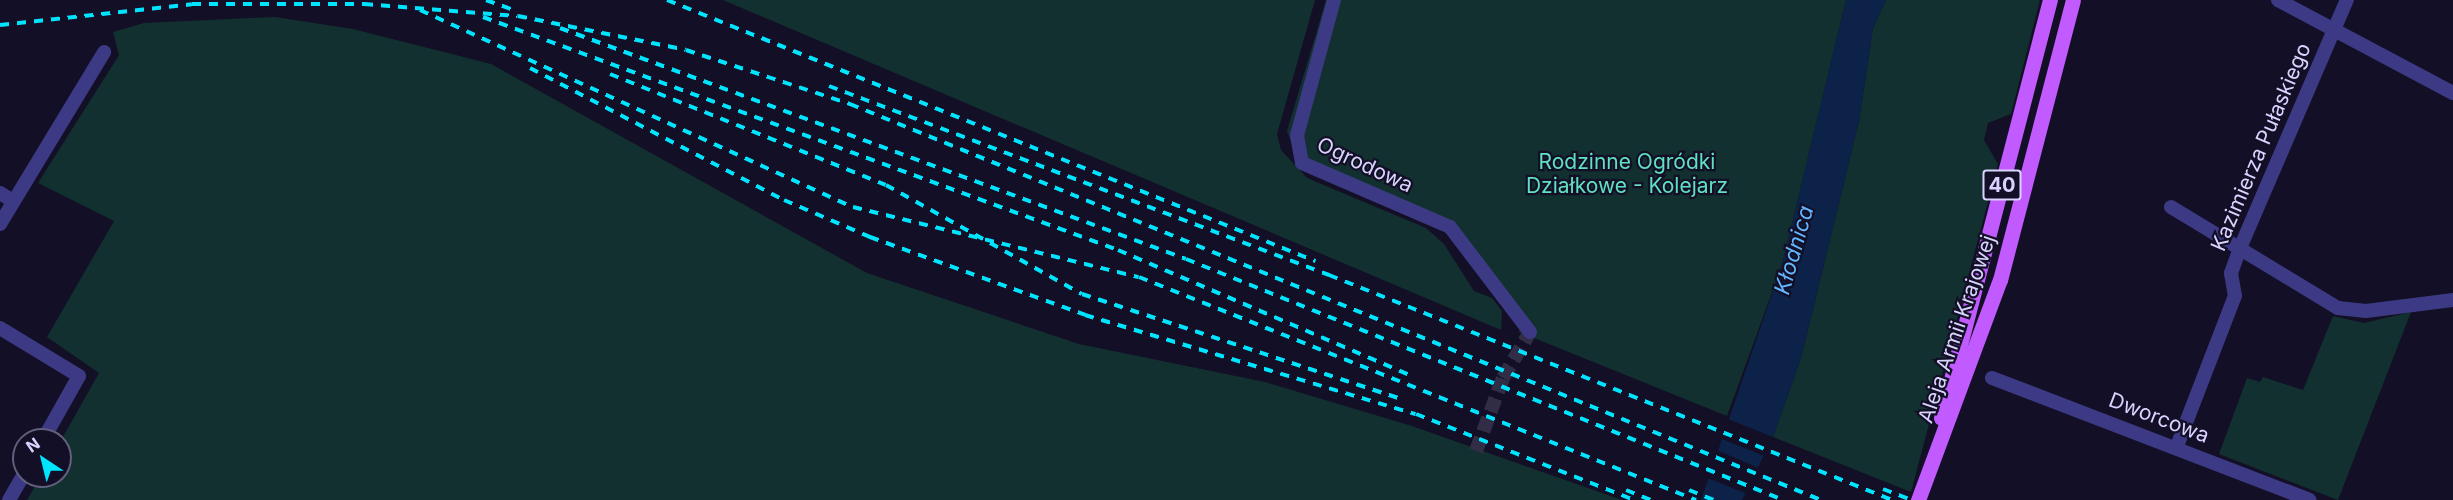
<!DOCTYPE html>
<html>
<head>
<meta charset="utf-8">
<style>
	body { margin:0 }
	#map { position:relative; width:2453px; height:500px; overflow:hidden; background:#130f26; font-family:Inter,sans-serif }
	div>[style] { position:absolute }
	.green>* { inset:0; background:#12302f }
	.water>* { inset:0; background:#0c2248 }
	.pier>* { inset:0; background:#130f26 }
	.minor-tunnel>* { height:14px; margin-top:-7px; transform-origin:0; background:repeating-linear-gradient(90deg,#312d47 0 14px,transparent 0 21px) }
	.minor>* { height:14px; margin:-7px; padding:0 7px; transform-origin:7px; border-radius:7px; background:#3d3a85 }
	.primary>* { height:15px; margin:-7.5px; padding:0 7.5px; transform-origin:7.5px; border-radius:7.5px; background:#c25bff }
	.rail>* { height:4px; margin-top:-2px; transform-origin:0; background:repeating-linear-gradient(90deg,#00e5ff 0 9px,transparent 0 17px) }
	span { translate:-50% -50%; white-space:nowrap; text-align:center; line-height:1.15; -webkit-text-stroke:4.5px #130f26; paint-order:stroke }
	.shield-label span { padding:2px 4px; background:#130f26; border:2px solid; border-radius:4px; -webkit-text-stroke-width:0 }
	.shield-label { font-size:20px; color:#d9d4ff; font-weight:700 }
	.street-label { font-size:21px; color:#d9d4ff }
	.park-label { font-size:21px; color:#5fe0c0 }
	.water-label { font-size:22px; color:#62b6ff; font-style:italic }
	.north { position:absolute; left:12px; top:428px; width:60px; height:60px; box-sizing:border-box; background:#130f26; border:2px solid #625e7d; border-radius:50%; rotate:325deg; font-size:16px; font-weight:700; line-height:24px; text-align:center; color:#d9d4ff }
	.north::after { content:''; display:block; margin:auto; width:21px; height:27px; background:#00e5ff; clip-path:polygon(50% 0,100% 100%,50% 72%,0 100%) }
</style>
</head>
<body>
<div id="map">
	<div class="green">
		<i style="clip-path:polygon(723px 0,1315px 0,1277px 134px,1281px 150px,1307px 178px,1426px 228px,1444px 244px,1474px 291px,1492px 298px,1502px 311px,1501px 330px)"></i>
		<i style="clip-path:polygon(1326px 0,1846px 0,1782px 265px,1727px 416px,1519px 332px,1520px 319px,1450px 224px,1298px 161px,1287px 131px)"></i>
		<i style="clip-path:polygon(1886px 0,2040px 0,2011px 114px,1988px 123px,1984px 140px,1998px 164px,1911px 492px,1773px 437px,1801px 358px,1859px 121px,1873px 28px)"></i>
		<i style="clip-path:polygon(275px 17px,353px 29px,491px 64px,867px 273px,1079px 344px,1265px 382px,1412px 426px,1622px 500px,27px 500px,41px 476px,60px 476px,60px 442px,99px 373px,47px 337px,114px 221px,38px 183px,119px 55px,113px 32px,144px 23px)"></i>
		<i style="clip-path:polygon(2411px 312px,2338px 500px,2219px 454px,2247px 378px,2260px 382px,2263px 377px,2303px 390px,2333px 316px,2364px 323px)"></i>
	</div>
	<div class="water">
		<i style="clip-path:polygon(1846px 0,1886px 0,1873px 28px,1859px 121px,1801px 358px,1773px 437px,1742px 500px,1701px 500px,1782px 265px)"></i>
	</div>
	<div class="pier">
		<i style="clip-path:polygon(1723px 417px,1775px 438px,1767px 457px,1717px 437px)"></i>
		<i style="clip-path:polygon(1714px 449px,1761px 469px,1748px 494px,1705px 477px)"></i>
	</div>
	<div class="minor-tunnel">
		<i style="left:1476px;top:451px;width:78px;rotate:-69.7deg"></i>
		<i style="left:1503px;top:378px;width:53px;rotate:-59.6deg"></i>
	</div>
	<div class="minor">
		<i style="left:1334px;top:0;width:140px;rotate:105.3deg"></i>
		<i style="left:1297px;top:135px;width:28px;rotate:80deg"></i>
		<i style="left:1302px;top:163px;width:161px;rotate:23.4deg"></i>
		<i style="left:1450px;top:227px;width:132px;rotate:52.7deg"></i>
		<i style="left:2278px;top:0;width:198px;rotate:28deg"></i>
		<i style="left:0;top:193px;width:15px;rotate:32deg"></i>
		<i style="left:2171px;top:207px;width:195px;rotate:31.2deg"></i>
		<i style="left:2338px;top:308px;width:28px;rotate:6deg"></i>
		<i style="left:2366px;top:311px;width:88px;rotate:-7.2deg"></i>
		<i style="left:0;top:224px;width:201px;rotate:-58.8deg"></i>
		<i style="left:0;top:328px;width:92px;rotate:31.3deg"></i>
		<i style="left:79px;top:376px;width:73px;rotate:119.4deg"></i>
		<i style="left:1992px;top:378px;width:340px;rotate:21deg"></i>
		<i style="left:2177px;top:446px;width:161px;rotate:-68.9deg"></i>
		<i style="left:2235px;top:296px;width:23px;rotate:-100deg"></i>
		<i style="left:2231px;top:273px;width:27px;rotate:-70deg"></i>
		<i style="left:2240px;top:248px;width:270px;rotate:-66.7deg"></i>
		<i style="left:9px;top:500px;width:30px;rotate:-60deg"></i>
	</div>
	<div class="primary">
		<i style="left:1941px;top:418px;width:432px;rotate:-75.4deg"></i>
		<i style="left:1918px;top:500px;width:235px;rotate:-69.6deg"></i>
		<i style="left:2000px;top:280px;width:289px;rotate:-75.4deg"></i>
	</div>
	<div class="rail">
		<i style="left:486px;top:0;width:29px;rotate:20deg"></i>
		<i style="left:667px;top:0;width:699px;rotate:21.94deg"></i>
		<i style="left:420px;top:10px;width:476px;rotate:24.5deg"></i>
		<i style="left:853px;top:207px;width:294px;rotate:13.8deg"></i>
		<i style="left:1139px;top:277px;width:600px;rotate:21.82deg"></i>
		<i style="left:483px;top:17px;width:676px;rotate:20.15deg"></i>
		<i style="left:1118px;top:250px;width:320px;rotate:23.2deg"></i>
		<i style="left:0;top:25px;width:193px;rotate:-6.2deg"></i>
		<i style="left:192px;top:4px;width:172px"></i>
		<i style="left:364px;top:4px;width:154px;rotate:4.5deg"></i>
		<i style="left:518px;top:16px;width:171px;rotate:11.4deg"></i>
		<i style="left:686px;top:50px;width:173px;rotate:18.2deg"></i>
		<i style="left:850px;top:104px;width:1049px;rotate:22.19deg"></i>
		<i style="left:560px;top:28px;width:667px;rotate:20.25deg"></i>
		<i style="left:1186px;top:259px;width:644px;rotate:21.98deg"></i>
		<i style="left:530px;top:68px;width:286px;rotate:27.5deg"></i>
		<i style="left:784px;top:200px;width:94px;rotate:23.3deg"></i>
		<i style="left:870px;top:237px;width:229px;rotate:19.9deg"></i>
		<i style="left:1085px;top:315px;width:345px;rotate:16.7deg"></i>
		<i style="left:1416px;top:414px;width:234px;rotate:21.5deg"></i>
		<i style="left:610px;top:74px;width:297px;rotate:21.9deg"></i>
		<i style="left:886px;top:185px;width:224px;rotate:29.1deg"></i>
		<i style="left:1082px;top:294px;width:333px;rotate:18.2deg"></i>
		<i style="left:829px;top:86px;width:535px;rotate:20.71deg"></i>
		<i style="left:1329px;top:275px;width:606px;rotate:21.78deg"></i>
		<i style="left:1883px;top:489px;width:31px;rotate:21deg"></i>
		<i style="left:1626px;top:490px;width:27px;rotate:22deg"></i>
		<i style="left:1689px;top:490px;width:27px;rotate:22deg"></i>
	</div>
	<div class="shield-label">
		<span style="left:2002px;top:185px">40</span>
	</div>
	<div class="street-label">
		<span style="left:2261px;top:147px;rotate:-67deg">Kazimierza Pułaskiego</span>
		<span style="left:1365px;top:165px;rotate:25deg">Ogrodowa</span>
		<span style="left:1957px;top:329px;rotate:-71deg">Aleja Armii Krajowej</span>
		<span style="left:2159px;top:418px;rotate:21deg">Dworcowa</span>
	</div>
	<div class="park-label">
		<span style="left:1627px;top:174px">Rodzinne Ogródki<br>Działkowe - Kolejarz</span>
	</div>
	<div class="water-label">
		<span style="left:1794px;top:250px;rotate:-74deg">Kłodnica</span>
	</div>
	<div class="north">N</div>
</div>
</body>
</html>
